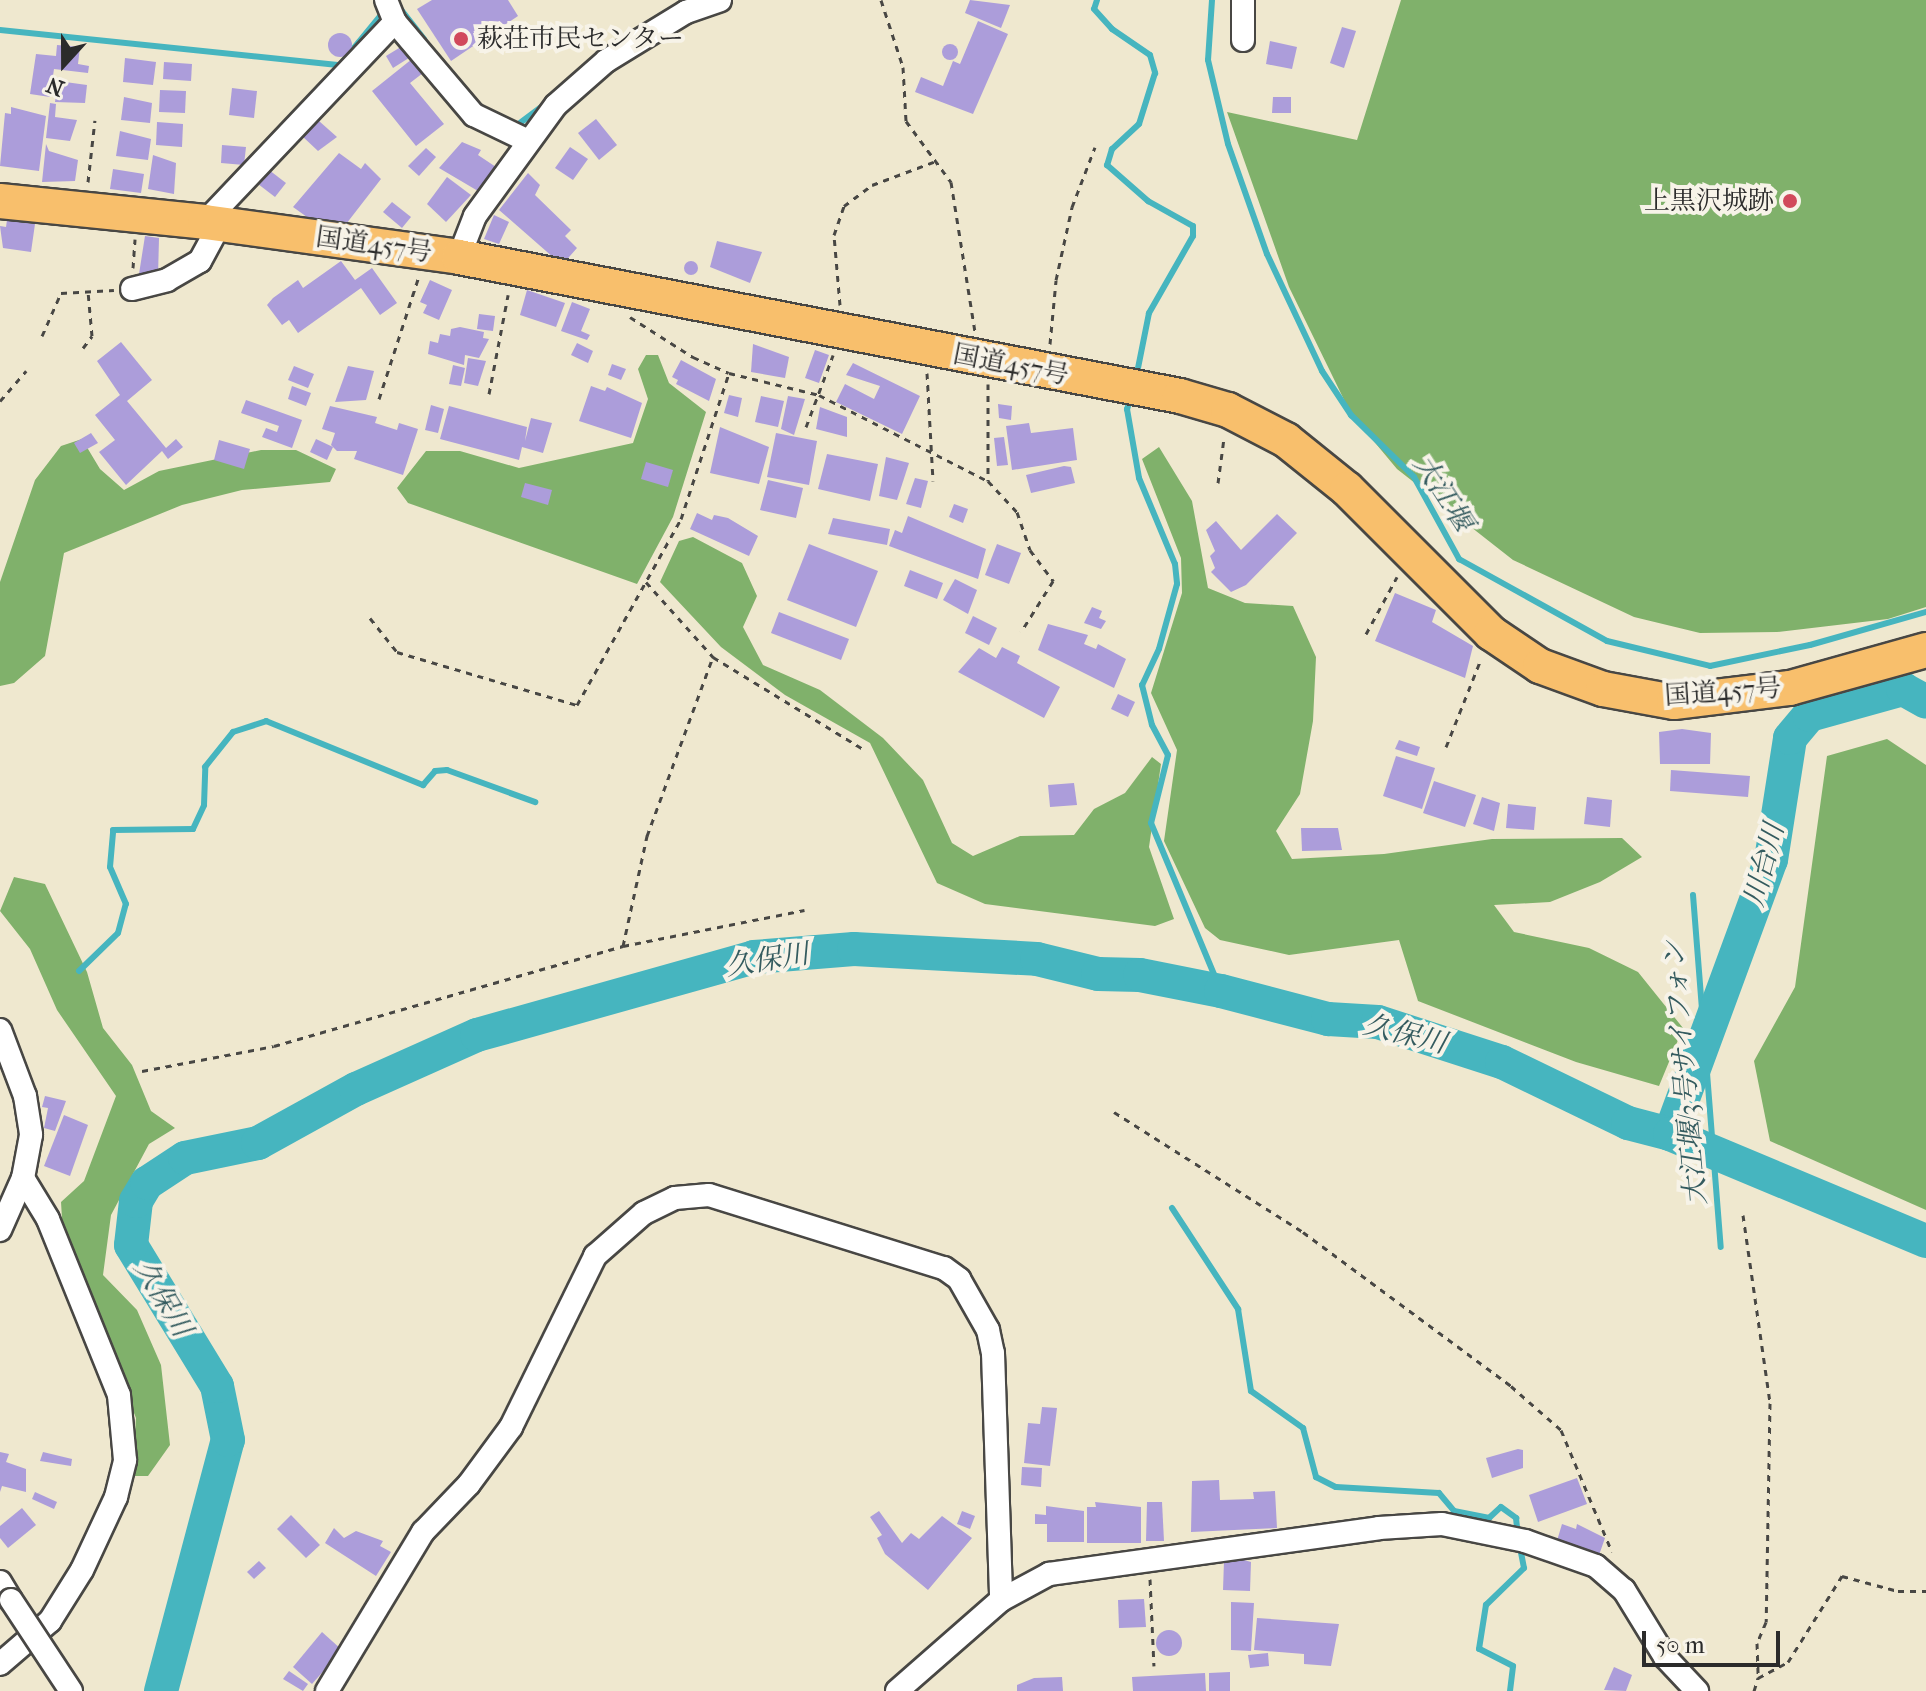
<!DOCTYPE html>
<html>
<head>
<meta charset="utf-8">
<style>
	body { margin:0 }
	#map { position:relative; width:1926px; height:1691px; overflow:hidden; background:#efe8cf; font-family:"IM FELL French Canon","Noto Serif JP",serif }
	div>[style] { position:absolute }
	.forest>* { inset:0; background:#80b16b }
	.stream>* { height:6px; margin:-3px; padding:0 3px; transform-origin:3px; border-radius:3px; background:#46b5bf }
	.river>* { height:34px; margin:-17px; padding:0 17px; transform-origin:17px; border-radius:17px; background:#46b5bf }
	.building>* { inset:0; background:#ac9dda }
	.round { border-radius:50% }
	.path>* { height:3px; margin-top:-1.5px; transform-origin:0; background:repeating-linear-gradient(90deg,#484744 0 6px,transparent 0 12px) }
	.roads { filter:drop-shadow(2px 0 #484744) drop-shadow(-2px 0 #484744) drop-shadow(0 2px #484744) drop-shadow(0 -2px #484744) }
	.minor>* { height:22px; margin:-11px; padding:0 11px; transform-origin:11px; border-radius:11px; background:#fff }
	.highway>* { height:34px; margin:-17px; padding:0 17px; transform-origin:17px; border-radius:17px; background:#f8bf6c }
	.bridges { filter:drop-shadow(2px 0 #484744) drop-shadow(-2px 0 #484744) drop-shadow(0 2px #484744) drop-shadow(0 -2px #484744) }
	.minor-bridge>* { height:22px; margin:-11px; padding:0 11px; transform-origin:11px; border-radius:11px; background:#fff }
	.dots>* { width:22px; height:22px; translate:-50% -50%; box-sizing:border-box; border:4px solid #f7f3e8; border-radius:50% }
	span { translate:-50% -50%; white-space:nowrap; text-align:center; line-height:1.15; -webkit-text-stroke:8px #f7f3e8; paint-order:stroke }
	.poi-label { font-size:26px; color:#2b2b2b }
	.left { translate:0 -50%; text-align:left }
	.right { translate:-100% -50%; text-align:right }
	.street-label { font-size:26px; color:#2b2b2b }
	.water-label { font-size:28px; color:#345b5f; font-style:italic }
	.north { position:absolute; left:24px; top:24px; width:80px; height:80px; -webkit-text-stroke:6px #f7f3e8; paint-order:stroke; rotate:201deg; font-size:22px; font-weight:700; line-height:32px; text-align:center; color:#2b2b2b }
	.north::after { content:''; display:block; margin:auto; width:28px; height:36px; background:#2b2b2b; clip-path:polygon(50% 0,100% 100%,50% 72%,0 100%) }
	.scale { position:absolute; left:1642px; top:1631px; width:138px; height:36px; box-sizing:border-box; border:4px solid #2b2b2b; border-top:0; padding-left:10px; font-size:24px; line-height:28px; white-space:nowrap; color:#2b2b2b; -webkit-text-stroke:6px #f7f3e8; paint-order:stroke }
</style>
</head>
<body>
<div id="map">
	<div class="forest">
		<i style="clip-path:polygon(1401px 0,1926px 0,1926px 607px,1888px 619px,1777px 632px,1700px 633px,1634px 617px,1513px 560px,1397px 469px,1351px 414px,1289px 287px,1227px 112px,1357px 140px)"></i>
		<i style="clip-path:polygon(646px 355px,658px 355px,669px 383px,706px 412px,673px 517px,637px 584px,408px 503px,397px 488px,426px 451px,460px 451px,519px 468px,633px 443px,648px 399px,638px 369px)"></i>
		<i style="clip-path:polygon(82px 439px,100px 469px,124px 490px,159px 471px,261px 450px,296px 450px,336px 469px,330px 482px,242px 490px,182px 505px,64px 553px,45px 656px,14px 683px,0 686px,0 582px,35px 480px,61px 446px)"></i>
		<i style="clip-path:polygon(1159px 447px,1192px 501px,1208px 588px,1245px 603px,1293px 606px,1316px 657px,1313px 721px,1300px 794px,1276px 831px,1292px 859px,1384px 854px,1492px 839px,1622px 838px,1642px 857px,1600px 882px,1550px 902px,1494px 905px,1514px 932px,1589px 948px,1638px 972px,1683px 1028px,1659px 1086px,1576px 1062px,1418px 1001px,1399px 940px,1289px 955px,1220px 940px,1205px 928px,1164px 841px,1177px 750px,1151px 693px,1182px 593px,1181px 558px,1142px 459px)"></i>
		<i style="clip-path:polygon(693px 537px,742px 563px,757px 596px,743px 627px,763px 665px,820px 690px,883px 738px,923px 780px,952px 843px,973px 856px,1020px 836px,1074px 835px,1094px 809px,1125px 793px,1152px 757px,1161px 764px,1149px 847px,1174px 919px,1155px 926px,985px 904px,937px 883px,870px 743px,785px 695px,721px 647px,660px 582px,679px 541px)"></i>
		<i style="clip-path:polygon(1887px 739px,1926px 765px,1926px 1210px,1770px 1141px,1754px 1061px,1795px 987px,1827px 756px)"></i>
		<i style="clip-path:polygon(14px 877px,45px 884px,87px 972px,103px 1028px,132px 1065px,151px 1111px,175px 1128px,149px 1144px,111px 1215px,103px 1275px,137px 1310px,161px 1365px,170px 1445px,148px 1476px,132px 1476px,136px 1418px,63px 1235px,61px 1202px,84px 1181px,116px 1096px,57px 1010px,30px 949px,0 911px)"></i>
	</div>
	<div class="stream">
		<i style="left:1097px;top:0;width:9px;rotate:108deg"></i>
		<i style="left:1094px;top:9px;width:27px;rotate:48deg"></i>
		<i style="left:1112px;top:29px;width:46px;rotate:34.4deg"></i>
		<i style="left:1150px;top:55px;width:19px;rotate:74deg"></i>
		<i style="left:1155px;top:73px;width:53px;rotate:107.4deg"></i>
		<i style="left:1139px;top:124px;width:37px;rotate:137deg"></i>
		<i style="left:1112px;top:149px;width:17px;rotate:107deg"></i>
		<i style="left:1107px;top:165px;width:55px;rotate:41.3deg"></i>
		<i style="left:1148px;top:201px;width:51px;rotate:29.1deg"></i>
		<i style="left:1193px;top:226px;width:10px;rotate:90deg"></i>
		<i style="left:1193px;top:236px;width:89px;rotate:119.7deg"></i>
		<i style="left:1149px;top:313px;width:66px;rotate:101.3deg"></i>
		<i style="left:1212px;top:0;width:60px;rotate:93.8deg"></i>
		<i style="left:1208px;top:60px;width:86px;rotate:76.6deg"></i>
		<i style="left:1228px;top:144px;width:117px;rotate:70.5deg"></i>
		<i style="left:1267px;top:254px;width:129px;rotate:64.8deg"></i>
		<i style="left:1322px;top:371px;width:53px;rotate:56.6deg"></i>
		<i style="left:1351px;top:415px;width:88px;rotate:44.5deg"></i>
		<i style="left:1414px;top:477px;width:94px;rotate:61.2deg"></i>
		<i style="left:1459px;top:559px;width:169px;rotate:29deg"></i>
		<i style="left:1607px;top:641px;width:106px;rotate:13.6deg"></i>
		<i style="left:1710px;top:666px;width:102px;rotate:-11.9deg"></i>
		<i style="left:1810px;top:645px;width:121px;rotate:-15.9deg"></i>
		<i style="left:399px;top:7px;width:41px;rotate:52deg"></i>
		<i style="left:0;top:30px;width:342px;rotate:5.9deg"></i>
		<i style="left:340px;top:65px;width:71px;rotate:-50.7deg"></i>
		<i style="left:599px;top:53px;width:92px;rotate:-31.3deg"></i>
		<i style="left:516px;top:126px;width:35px;rotate:-37deg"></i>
		<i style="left:1131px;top:397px;width:13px;rotate:108deg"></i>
		<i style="left:1127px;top:409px;width:70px;rotate:80.1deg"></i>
		<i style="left:1139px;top:478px;width:93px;rotate:67.3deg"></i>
		<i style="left:1175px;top:564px;width:20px;rotate:84deg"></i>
		<i style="left:1177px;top:584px;width:67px;rotate:105.5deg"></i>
		<i style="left:1159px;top:649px;width:40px;rotate:115deg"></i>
		<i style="left:1142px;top:685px;width:41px;rotate:76deg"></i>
		<i style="left:1152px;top:725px;width:34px;rotate:62deg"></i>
		<i style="left:1168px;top:755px;width:70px;rotate:104deg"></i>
		<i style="left:1151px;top:823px;width:182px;rotate:67.4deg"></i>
		<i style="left:1693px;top:895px;width:353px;rotate:85.5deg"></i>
		<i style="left:79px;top:971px;width:54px;rotate:-44.3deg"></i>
		<i style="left:118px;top:933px;width:30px;rotate:-75deg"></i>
		<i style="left:126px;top:904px;width:40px;rotate:-113.4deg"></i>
		<i style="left:110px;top:867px;width:37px;rotate:-85deg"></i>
		<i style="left:113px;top:830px;width:80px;rotate:-0.7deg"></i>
		<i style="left:193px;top:829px;width:26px;rotate:-65deg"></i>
		<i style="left:204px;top:805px;width:38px;rotate:-88deg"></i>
		<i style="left:205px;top:767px;width:45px;rotate:-51.3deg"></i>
		<i style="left:233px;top:732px;width:35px;rotate:-18deg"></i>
		<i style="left:266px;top:721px;width:170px;rotate:22.2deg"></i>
		<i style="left:423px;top:785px;width:18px;rotate:-49deg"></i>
		<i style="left:435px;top:771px;width:12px;rotate:-5deg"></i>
		<i style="left:447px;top:770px;width:94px;rotate:20deg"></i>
		<i style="left:1172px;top:1208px;width:121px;rotate:56.8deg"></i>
		<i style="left:1238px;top:1309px;width:83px;rotate:81deg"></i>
		<i style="left:1251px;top:1391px;width:64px;rotate:35.4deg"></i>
		<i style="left:1303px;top:1428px;width:51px;rotate:75.1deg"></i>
		<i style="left:1316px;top:1477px;width:22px;rotate:27deg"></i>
		<i style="left:1336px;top:1487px;width:103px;rotate:3.3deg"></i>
		<i style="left:1439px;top:1493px;width:23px;rotate:50deg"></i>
		<i style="left:1454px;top:1511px;width:36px;rotate:11deg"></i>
		<i style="left:1489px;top:1518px;width:16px;rotate:-43deg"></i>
		<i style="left:1501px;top:1507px;width:19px;rotate:36deg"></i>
		<i style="left:1516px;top:1518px;width:18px;rotate:84deg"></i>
		<i style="left:1510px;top:1691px;width:25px;rotate:-83deg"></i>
		<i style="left:1513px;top:1666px;width:38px;rotate:-153deg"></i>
		<i style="left:1479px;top:1649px;width:45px;rotate:-81deg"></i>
		<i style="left:1486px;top:1605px;width:53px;rotate:-44.2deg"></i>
		<i style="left:1524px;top:1568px;width:21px;rotate:-101deg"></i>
	</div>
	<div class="river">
		<i style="left:1670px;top:1134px;width:292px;rotate:-69.8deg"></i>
		<i style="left:1771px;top:860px;width:123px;rotate:-81.1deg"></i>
		<i style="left:1790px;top:738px;width:30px;rotate:-50deg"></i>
		<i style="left:1809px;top:715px;width:98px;rotate:-15.5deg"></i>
		<i style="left:1903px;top:689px;width:26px;rotate:29deg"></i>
		<i style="left:161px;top:1691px;width:260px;rotate:-75.1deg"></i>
		<i style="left:228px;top:1440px;width:55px;rotate:-101.5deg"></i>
		<i style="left:217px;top:1386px;width:165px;rotate:-121.4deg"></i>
		<i style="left:131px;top:1245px;width:44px;rotate:-83.5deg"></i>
		<i style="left:136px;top:1201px;width:21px;rotate:-59deg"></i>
		<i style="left:147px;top:1183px;width:45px;rotate:-33.3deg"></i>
		<i style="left:185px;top:1158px;width:75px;rotate:-11.6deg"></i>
		<i style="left:258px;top:1143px;width:112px;rotate:-28.9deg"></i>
		<i style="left:356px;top:1089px;width:133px;rotate:-24.1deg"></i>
		<i style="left:477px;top:1035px;width:288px;rotate:-15.7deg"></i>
		<i style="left:754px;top:957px;width:100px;rotate:-4.6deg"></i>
		<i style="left:854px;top:949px;width:183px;rotate:3.1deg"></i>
		<i style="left:1037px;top:959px;width:63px;rotate:13.8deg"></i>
		<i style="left:1098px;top:974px;width:42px;rotate:1.4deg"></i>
		<i style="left:1140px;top:975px;width:83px;rotate:11.2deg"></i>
		<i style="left:1221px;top:991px;width:111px;rotate:14.7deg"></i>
		<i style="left:1328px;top:1019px;width:50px;rotate:3.4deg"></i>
		<i style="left:1378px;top:1022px;width:130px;rotate:17.9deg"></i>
		<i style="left:1502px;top:1062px;width:140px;rotate:25.8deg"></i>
		<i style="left:1628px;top:1123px;width:43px;rotate:14.7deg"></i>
		<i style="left:1670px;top:1134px;width:277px;rotate:22.7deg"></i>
	</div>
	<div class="building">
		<i style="clip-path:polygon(432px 0,508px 0,518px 16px,451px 61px,417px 9px)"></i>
		<i style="clip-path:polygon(970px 0,1010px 5px,1001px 28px,965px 13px)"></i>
		<i style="clip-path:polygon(978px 21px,1008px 34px,973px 114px,915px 92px,921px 77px,943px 86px,953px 61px,960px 64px)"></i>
		<i style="clip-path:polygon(1342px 27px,1356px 31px,1344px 68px,1330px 63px)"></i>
		<i class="round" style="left:328px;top:33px;width:24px;height:24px"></i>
		<i style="clip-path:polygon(1270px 41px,1297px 47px,1292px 69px,1266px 64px)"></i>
		<i class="round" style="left:942px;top:44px;width:16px;height:16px"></i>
		<i style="clip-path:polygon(57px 45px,80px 47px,78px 64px,89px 66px,88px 73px,54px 69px,50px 97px,30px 94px,36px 54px,56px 56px)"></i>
		<i style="clip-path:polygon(404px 45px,412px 56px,393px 68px,386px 56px)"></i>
		<i style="clip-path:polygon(125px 58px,156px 62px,153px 85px,123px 82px)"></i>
		<i style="clip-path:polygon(412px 59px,423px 73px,410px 83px,444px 124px,416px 146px,372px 91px)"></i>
		<i style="clip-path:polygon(164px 62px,192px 64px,191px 81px,163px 79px)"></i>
		<i style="clip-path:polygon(58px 81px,87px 85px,85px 103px,55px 102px)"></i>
		<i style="clip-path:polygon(232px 88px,257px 91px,254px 118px,229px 115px)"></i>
		<i style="clip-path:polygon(160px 90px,186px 91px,185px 113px,159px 112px)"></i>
		<i style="clip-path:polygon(124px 97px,152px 103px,150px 123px,121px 120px)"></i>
		<i style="clip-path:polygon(1273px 97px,1291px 97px,1291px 113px,1272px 113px)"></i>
		<i style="clip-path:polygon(50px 103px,56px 104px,55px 117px,77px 120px,70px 141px,46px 138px)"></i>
		<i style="clip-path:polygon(11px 107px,46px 116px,39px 171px,0 166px,5px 113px,11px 114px)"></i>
		<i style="clip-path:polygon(596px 119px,617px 145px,599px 160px,578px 133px)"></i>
		<i style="clip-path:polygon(319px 121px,337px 137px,318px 151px,301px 135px)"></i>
		<i style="clip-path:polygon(157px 122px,183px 124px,182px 147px,156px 145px)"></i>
		<i style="clip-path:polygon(120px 131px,151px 139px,148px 160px,116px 156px)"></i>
		<i style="clip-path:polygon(462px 142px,481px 150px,478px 155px,496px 167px,478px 191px,439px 168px)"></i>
		<i style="clip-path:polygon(46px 144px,49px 151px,78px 160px,75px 181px,42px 182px)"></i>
		<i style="clip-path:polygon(222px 145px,246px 147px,244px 165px,221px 163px)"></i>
		<i style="clip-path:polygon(570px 147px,588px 159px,573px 180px,555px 168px)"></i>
		<i style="clip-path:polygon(426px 148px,436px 157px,419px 176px,408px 166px)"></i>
		<i style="clip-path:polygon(339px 153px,361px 169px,365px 163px,381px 179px,343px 228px,321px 227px,293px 207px)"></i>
		<i style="clip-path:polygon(153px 155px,176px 163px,174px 194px,148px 189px)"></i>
		<i style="clip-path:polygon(113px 169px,144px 174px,141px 193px,110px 189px)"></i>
		<i style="clip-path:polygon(269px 170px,286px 183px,275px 197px,258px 184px)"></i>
		<i style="clip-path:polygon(528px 173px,540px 185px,535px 195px,571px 230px,565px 236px,577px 248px,562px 265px,499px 210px)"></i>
		<i style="clip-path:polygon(447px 177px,471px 195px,446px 222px,427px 204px)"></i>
		<i style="clip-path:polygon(392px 202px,411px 217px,402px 228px,383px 212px)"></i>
		<i style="clip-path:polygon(494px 215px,509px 222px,499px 244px,484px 239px)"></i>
		<i style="clip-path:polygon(7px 220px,35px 224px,31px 252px,3px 248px,0 226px,6px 227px)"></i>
		<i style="clip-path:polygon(145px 236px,159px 238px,158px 277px,139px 274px)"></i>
		<i style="clip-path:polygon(717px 241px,762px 252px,750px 283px,710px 267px)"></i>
		<i class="round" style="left:684px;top:261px;width:14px;height:14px"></i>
		<i style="clip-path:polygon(341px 261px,355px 280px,372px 268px,397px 303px,380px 315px,361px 288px,298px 333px,289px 320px,282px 325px,267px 305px,273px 298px,298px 280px,303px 288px)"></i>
		<i style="clip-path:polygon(430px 280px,452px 290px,439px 320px,423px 313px,427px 305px,420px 302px)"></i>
		<i style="clip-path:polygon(527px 290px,565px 303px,556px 327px,520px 315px)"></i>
		<i style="clip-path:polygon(572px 302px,590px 309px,581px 331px,590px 335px,587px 340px,561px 331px)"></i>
		<i style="clip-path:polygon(479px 314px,495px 316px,493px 331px,477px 329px)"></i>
		<i style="clip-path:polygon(460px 327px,484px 332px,483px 338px,489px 339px,479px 358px,465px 355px,464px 365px,428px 354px,430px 341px,438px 343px,440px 334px,450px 336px,451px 329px)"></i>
		<i style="clip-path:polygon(121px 342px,152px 380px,127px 401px,166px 448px,176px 439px,183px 447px,168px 459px,162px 451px,126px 485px,99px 452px,115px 440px,95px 415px,120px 395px,97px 361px)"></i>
		<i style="clip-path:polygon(577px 343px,593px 351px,588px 363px,571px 355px)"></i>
		<i style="clip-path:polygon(753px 344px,789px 357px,785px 378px,751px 372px)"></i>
		<i style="clip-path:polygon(815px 350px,829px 355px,819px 383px,805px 378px)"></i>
		<i style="clip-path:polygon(468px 358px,486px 361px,478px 386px,464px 383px)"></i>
		<i style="clip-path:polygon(681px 360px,716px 379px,709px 401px,676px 384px,678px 380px,672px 377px)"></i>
		<i style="clip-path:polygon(853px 363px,920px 396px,902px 434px,836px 402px,845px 384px,874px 399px,880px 386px,846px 375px)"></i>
		<i style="clip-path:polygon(612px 364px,626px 369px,621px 380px,608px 375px)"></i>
		<i style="clip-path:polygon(453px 365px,465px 368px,461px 386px,449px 384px)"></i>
		<i style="clip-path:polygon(294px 366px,314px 374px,308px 388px,288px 380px)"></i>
		<i style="clip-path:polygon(348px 366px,374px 371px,366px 400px,335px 402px)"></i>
		<i style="clip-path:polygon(292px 386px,311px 393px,306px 406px,288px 399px)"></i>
		<i style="clip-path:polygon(591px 386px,605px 391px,607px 387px,642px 403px,631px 438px,579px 421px)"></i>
		<i style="clip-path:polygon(729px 395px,742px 398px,738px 417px,724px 413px)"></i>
		<i style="clip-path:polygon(761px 396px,784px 401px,778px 427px,755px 422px)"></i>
		<i style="clip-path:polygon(788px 396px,805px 399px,794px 435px,781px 429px)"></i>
		<i style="clip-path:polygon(246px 400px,302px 420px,292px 448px,262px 437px,266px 428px,277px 432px,279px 426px,241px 413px)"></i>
		<i style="clip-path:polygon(998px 404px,1012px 406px,1011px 420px,999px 418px)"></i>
		<i style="clip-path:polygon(431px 405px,444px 409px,438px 433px,425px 430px)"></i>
		<i style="clip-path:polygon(330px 406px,377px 417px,375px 423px,397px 430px,399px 423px,418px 429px,403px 475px,354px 459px,357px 451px,337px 451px,331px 445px,335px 433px,322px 429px)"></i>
		<i style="clip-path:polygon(449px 406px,527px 427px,525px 441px,531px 418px,552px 423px,543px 453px,522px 447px,519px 460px,440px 439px)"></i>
		<i style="clip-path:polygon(820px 407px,847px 417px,847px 437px,816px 429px)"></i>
		<i style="clip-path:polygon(1029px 423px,1031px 433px,1073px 428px,1077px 460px,1012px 470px,1006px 426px)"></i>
		<i style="clip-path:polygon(720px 427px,769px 447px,759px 484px,710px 473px)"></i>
		<i style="clip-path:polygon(91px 433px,98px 443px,80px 453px,74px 443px)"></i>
		<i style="clip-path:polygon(776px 433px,817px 441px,809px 485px,767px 477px)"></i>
		<i style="clip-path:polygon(1004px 437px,1008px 465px,997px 466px,994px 438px)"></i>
		<i style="clip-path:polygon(316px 439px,333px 447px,327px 460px,310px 452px)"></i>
		<i style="clip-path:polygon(219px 440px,250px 449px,244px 469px,214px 460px)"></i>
		<i style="clip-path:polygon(827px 454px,878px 464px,870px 501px,818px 489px)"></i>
		<i style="clip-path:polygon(886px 457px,909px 463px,897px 500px,879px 496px)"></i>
		<i style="clip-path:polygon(646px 462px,673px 470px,668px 487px,641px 479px)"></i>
		<i style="clip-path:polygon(1064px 466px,1071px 467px,1075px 483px,1031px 493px,1026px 475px)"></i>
		<i style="clip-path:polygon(915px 478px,928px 481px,921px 508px,906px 504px)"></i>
		<i style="clip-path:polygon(768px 480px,803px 488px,796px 518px,760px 510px)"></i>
		<i style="clip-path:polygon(525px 483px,552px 490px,548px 505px,521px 497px)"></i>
		<i style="clip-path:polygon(954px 504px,968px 509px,963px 523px,949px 517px)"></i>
		<i style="clip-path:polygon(697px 513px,712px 520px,714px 515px,728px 518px,758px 536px,749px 556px,690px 529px)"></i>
		<i style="clip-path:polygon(1277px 514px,1297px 533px,1246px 585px,1231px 592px,1211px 572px,1215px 568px,1210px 556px,1215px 551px,1206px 530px,1216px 521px,1241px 550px)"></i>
		<i style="clip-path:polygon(908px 516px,986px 549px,978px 579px,889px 546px,895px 530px,902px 533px)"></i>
		<i style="clip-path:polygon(833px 518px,890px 529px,887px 545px,828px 534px)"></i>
		<i style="clip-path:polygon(809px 544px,878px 571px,856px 627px,787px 600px)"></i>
		<i style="clip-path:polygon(997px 544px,1021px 553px,1009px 584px,985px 575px)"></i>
		<i style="clip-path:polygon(910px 570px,943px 583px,937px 599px,904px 586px)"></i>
		<i style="clip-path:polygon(955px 579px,977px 590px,968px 614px,943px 600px)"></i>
		<i style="clip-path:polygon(1395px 593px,1436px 610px,1432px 622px,1473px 646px,1465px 678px,1375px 641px)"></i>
		<i style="clip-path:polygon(1092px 607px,1102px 611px,1099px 618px,1106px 621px,1101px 629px,1084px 623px)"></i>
		<i style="clip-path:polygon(779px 612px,849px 639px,841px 660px,771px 633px)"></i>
		<i style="clip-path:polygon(973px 616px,997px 628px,989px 645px,965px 633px)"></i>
		<i style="clip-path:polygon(1048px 624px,1088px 635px,1084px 644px,1096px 649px,1098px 644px,1126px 659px,1114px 688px,1038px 650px)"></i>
		<i style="clip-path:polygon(1002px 647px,1020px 656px,1017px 663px,1060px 687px,1044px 718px,958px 672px,979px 648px,996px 658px)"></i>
		<i style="clip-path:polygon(1118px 694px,1135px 702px,1128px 717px,1111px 709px)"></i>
		<i style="clip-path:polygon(1682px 729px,1711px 733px,1710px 764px,1660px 764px,1659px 732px)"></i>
		<i style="clip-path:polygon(1399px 740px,1420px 747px,1417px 756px,1395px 749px)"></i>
		<i style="clip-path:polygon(1396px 756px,1435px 768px,1422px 809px,1383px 796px)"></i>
		<i style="clip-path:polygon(1671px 770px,1750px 776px,1748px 797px,1670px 791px)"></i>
		<i style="clip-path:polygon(1434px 781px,1476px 795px,1465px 827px,1423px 813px)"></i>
		<i style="clip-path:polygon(1074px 783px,1077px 805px,1050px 807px,1048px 785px)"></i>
		<i style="clip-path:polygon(1482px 797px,1500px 803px,1494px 831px,1473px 824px)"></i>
		<i style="clip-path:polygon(1587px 797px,1612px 800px,1610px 827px,1584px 824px)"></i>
		<i style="clip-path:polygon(1508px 804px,1536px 807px,1534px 830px,1506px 828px)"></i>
		<i style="clip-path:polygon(1301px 828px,1338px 828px,1342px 850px,1302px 851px)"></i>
		<i style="clip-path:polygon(45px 1096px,66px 1101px,55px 1131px,44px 1128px,48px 1108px,42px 1107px)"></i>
		<i style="clip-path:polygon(64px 1115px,88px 1125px,70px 1176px,44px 1166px)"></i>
		<i style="clip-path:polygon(1042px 1407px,1057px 1408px,1050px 1466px,1024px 1463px,1028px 1423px,1040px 1424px)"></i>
		<i style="clip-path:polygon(1518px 1449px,1523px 1450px,1523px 1468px,1492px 1478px,1486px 1458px)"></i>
		<i style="clip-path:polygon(0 1452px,9px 1454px,6px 1462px,26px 1469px,26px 1492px,2px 1486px,0 1492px)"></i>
		<i style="clip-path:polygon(43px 1452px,72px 1459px,71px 1466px,40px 1461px)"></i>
		<i style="clip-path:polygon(1022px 1467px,1042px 1468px,1041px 1487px,1021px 1485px)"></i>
		<i style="clip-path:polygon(1577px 1478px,1587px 1504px,1538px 1522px,1529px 1495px)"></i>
		<i style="clip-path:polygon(1219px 1480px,1220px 1500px,1254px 1499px,1253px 1492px,1275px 1491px,1277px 1528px,1191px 1532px,1192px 1481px)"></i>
		<i style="clip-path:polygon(35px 1492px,57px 1502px,54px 1509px,32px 1499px)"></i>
		<i style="clip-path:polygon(1095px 1502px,1141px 1507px,1141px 1543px,1087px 1543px,1087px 1507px,1096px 1507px)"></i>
		<i style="clip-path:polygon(1147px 1502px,1162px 1502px,1164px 1541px,1146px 1541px)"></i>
		<i style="clip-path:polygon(1046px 1506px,1084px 1511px,1084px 1542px,1047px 1542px,1047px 1524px,1035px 1524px,1035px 1514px,1046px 1515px)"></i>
		<i style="clip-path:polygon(22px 1508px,36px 1525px,8px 1548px,0 1538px,0 1526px)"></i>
		<i style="clip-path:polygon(879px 1511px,902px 1543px,911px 1533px,919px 1539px,942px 1516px,972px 1538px,928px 1590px,885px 1554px,877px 1538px,882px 1535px,870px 1517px)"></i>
		<i style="clip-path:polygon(962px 1511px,975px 1516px,970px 1529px,957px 1524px)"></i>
		<i style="clip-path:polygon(291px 1515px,320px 1545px,306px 1558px,277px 1529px)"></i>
		<i style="clip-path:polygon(1562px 1524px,1576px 1529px,1577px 1524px,1605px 1538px,1598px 1558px,1556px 1544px)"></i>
		<i style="clip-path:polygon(334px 1528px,344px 1538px,356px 1531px,383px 1541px,380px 1546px,391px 1552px,376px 1576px,325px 1543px)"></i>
		<i style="clip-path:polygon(1230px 1556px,1251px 1562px,1250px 1591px,1223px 1590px,1224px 1561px)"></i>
		<i style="clip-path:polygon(259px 1561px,266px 1568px,254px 1579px,247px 1572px)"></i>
		<i style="clip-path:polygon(1144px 1599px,1146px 1627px,1119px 1628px,1118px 1600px)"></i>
		<i style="clip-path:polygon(1231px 1602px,1254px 1603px,1251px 1651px,1231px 1650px)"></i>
		<i style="clip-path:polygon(1257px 1618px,1339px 1624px,1331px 1666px,1304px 1664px,1304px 1654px,1254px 1650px)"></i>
		<i class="round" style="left:1156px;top:1630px;width:26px;height:26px"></i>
		<i style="clip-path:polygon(322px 1632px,342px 1650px,312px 1684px,293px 1667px)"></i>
		<i style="clip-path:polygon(1268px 1653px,1269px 1666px,1250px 1668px,1248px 1655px)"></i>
		<i style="clip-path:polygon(1614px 1667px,1632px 1675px,1626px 1691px,1604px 1690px)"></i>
		<i style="clip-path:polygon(289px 1671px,308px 1684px,303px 1691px,283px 1679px)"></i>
		<i style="clip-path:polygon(1230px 1672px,1230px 1691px,1209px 1691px,1209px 1673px)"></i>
		<i style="clip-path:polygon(1205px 1673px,1206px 1691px,1133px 1691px,1132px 1677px)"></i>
		<i style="clip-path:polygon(1062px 1677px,1063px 1691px,1017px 1691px,1017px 1685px,1034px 1678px)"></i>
	</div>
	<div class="path">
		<i style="left:881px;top:0;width:71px;rotate:71.8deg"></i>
		<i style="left:903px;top:67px;width:54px;rotate:86.8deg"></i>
		<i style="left:906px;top:121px;width:76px;rotate:53.6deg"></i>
		<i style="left:951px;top:182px;width:152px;rotate:80.9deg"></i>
		<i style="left:88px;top:182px;width:62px;rotate:-83.6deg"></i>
		<i style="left:133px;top:268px;width:29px;rotate:-86deg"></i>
		<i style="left:840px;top:305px;width:70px;rotate:-94.9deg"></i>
		<i style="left:834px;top:235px;width:31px;rotate:-71deg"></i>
		<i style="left:844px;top:206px;width:35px;rotate:-37deg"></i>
		<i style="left:872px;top:185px;width:68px;rotate:-20.6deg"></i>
		<i style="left:630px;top:317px;width:75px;rotate:32.4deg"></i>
		<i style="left:693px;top:357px;width:39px;rotate:24deg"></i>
		<i style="left:729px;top:373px;width:93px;rotate:13.7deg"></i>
		<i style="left:819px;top:395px;width:190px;rotate:27deg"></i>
		<i style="left:42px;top:336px;width:47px;rotate:-66.2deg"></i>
		<i style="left:61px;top:293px;width:53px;rotate:-3.2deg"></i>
		<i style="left:1050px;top:344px;width:64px;rotate:-84.6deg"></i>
		<i style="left:1056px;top:280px;width:75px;rotate:-77.6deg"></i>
		<i style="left:1072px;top:207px;width:64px;rotate:-69deg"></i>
		<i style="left:83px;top:348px;width:15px;rotate:-53deg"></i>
		<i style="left:92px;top:336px;width:45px;rotate:-95.1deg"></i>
		<i style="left:927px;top:373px;width:108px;rotate:86.8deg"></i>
		<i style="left:988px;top:384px;width:97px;rotate:90deg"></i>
		<i style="left:988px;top:481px;width:42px;rotate:46.9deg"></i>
		<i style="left:1017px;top:512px;width:40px;rotate:71.1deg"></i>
		<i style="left:1030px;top:550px;width:39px;rotate:53deg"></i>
		<i style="left:1053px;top:581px;width:60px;rotate:122.1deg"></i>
		<i style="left:489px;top:394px;width:101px;rotate:-79.1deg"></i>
		<i style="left:379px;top:399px;width:126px;rotate:-72deg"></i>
		<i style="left:0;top:401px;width:40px;rotate:-49deg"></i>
		<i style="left:806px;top:427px;width:77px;rotate:-69.4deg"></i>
		<i style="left:1218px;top:483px;width:45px;rotate:-82.4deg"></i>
		<i style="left:646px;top:582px;width:101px;rotate:48.2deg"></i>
		<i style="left:713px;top:657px;width:176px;rotate:31.5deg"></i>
		<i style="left:370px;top:618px;width:43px;rotate:51.5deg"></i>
		<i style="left:397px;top:652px;width:188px;rotate:16.4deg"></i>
		<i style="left:577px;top:705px;width:213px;rotate:-60.8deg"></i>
		<i style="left:681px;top:519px;width:154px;rotate:-71.8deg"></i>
		<i style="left:1366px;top:634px;width:65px;rotate:-61.5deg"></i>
		<i style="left:1446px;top:747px;width:95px;rotate:-68.3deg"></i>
		<i style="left:623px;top:946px;width:113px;rotate:-77.7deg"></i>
		<i style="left:647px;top:836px;width:191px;rotate:-69.8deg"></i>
		<i style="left:142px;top:1071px;width:134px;rotate:-10.7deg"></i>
		<i style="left:274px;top:1046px;width:363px;rotate:-16deg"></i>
		<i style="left:623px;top:946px;width:185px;rotate:-11.2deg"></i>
		<i style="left:1114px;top:1112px;width:224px;rotate:32.4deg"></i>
		<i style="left:1303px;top:1232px;width:259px;rotate:36.5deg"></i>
		<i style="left:1511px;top:1386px;width:67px;rotate:41.3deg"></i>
		<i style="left:1561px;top:1430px;width:132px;rotate:67.3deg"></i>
		<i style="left:1743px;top:1215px;width:190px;rotate:81.8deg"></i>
		<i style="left:1770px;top:1403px;width:219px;rotate:91deg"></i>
		<i style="left:1766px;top:1622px;width:23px;rotate:113deg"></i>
		<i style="left:1757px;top:1643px;width:35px;rotate:88deg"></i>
		<i style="left:1150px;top:1579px;width:87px;rotate:87.4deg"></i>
		<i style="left:1754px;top:1691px;width:14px;rotate:-73deg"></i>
		<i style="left:1758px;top:1678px;width:34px;rotate:-28deg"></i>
		<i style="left:1788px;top:1662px;width:102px;rotate:-57.9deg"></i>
		<i style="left:1842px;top:1576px;width:58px;rotate:15deg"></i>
		<i style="left:1898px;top:1591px;width:28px"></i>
	</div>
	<div class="roads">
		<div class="minor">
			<i style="left:386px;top:0;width:24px;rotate:68deg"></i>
			<i style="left:395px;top:22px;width:122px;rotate:49.7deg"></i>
			<i style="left:474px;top:115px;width:60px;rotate:25.7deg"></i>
			<i style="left:1243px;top:0;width:40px;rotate:90deg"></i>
			<i style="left:205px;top:222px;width:276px;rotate:-46.5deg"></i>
			<i style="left:459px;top:257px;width:44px;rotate:-68.7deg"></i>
			<i style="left:475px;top:216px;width:137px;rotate:-53.9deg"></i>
			<i style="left:556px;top:105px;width:67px;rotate:-41.3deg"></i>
			<i style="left:606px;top:61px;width:94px;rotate:-31.5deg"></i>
			<i style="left:686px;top:12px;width:36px;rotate:-19deg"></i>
			<i style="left:132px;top:289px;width:36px;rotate:-14deg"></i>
			<i style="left:167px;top:280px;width:38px;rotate:-30deg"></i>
			<i style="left:200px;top:261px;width:42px;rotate:-61.6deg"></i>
			<i style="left:0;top:1030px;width:71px;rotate:69.3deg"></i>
			<i style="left:25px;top:1096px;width:39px;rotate:81deg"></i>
			<i style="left:31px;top:1135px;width:44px;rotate:100.5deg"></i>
			<i style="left:23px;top:1178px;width:57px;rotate:113.9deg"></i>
			<i style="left:0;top:1582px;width:21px;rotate:59deg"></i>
			<i style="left:0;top:1664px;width:66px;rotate:-40.7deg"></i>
			<i style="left:50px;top:1621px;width:60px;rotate:-57.9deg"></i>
			<i style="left:82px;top:1570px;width:81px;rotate:-65deg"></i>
			<i style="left:116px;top:1497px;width:38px;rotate:-76deg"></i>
			<i style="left:125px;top:1460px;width:65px;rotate:-95.3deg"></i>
			<i style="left:119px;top:1395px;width:190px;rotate:-112deg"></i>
			<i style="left:48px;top:1219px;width:48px;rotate:-121.4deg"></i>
			<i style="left:327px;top:1691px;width:186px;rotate:-58.9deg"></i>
			<i style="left:423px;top:1532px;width:66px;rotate:-46.2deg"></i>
			<i style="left:469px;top:1484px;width:71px;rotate:-53.6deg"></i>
			<i style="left:511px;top:1427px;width:191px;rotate:-63.8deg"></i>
			<i style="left:595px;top:1256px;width:65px;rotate:-41.3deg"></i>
			<i style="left:644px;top:1213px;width:34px;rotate:-26deg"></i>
			<i style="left:675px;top:1198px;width:34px;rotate:-5deg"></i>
			<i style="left:709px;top:1195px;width:246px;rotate:17.3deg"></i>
			<i style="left:944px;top:1268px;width:19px;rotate:36deg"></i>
			<i style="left:959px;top:1279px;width:59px;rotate:60.4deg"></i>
			<i style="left:988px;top:1330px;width:24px;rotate:78deg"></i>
			<i style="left:993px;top:1353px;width:247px;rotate:88.1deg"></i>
			<i style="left:897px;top:1691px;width:138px;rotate:-41.2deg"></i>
			<i style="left:1001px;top:1600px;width:55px;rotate:-28.4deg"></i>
			<i style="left:1049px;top:1574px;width:333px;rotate:-7.9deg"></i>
			<i style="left:1379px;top:1528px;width:63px;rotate:-3.6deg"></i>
			<i style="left:1442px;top:1524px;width:85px;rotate:11.6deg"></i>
			<i style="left:1525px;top:1541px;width:75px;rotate:19.4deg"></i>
			<i style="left:1596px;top:1566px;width:37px;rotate:41deg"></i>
			<i style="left:1624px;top:1590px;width:79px;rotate:58.5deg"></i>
			<i style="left:1665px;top:1657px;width:47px;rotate:46.7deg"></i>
		</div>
		<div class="highway">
			<i style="left:0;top:201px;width:206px;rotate:5.8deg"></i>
			<i style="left:205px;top:222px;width:256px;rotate:7.8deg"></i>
			<i style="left:459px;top:257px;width:734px;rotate:10.91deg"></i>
			<i style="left:1180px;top:396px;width:50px;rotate:16.3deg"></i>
			<i style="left:1228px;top:410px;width:65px;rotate:27.3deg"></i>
			<i style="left:1286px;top:440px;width:78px;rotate:38.8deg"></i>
			<i style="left:1347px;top:489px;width:204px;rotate:45deg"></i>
			<i style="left:1491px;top:633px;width:59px;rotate:34deg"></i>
			<i style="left:1540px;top:666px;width:67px;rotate:20.1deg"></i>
			<i style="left:1603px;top:689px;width:72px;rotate:10.4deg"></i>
			<i style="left:1674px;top:702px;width:117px;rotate:-6.9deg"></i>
			<i style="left:1790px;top:688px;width:141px;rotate:-15.6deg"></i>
		</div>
	</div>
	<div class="bridges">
		<div class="minor-bridge">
			<i style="left:11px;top:1600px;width:109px;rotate:56.6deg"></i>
		</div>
	</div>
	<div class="dots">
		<i style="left:461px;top:39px;background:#d1495b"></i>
		<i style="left:1790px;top:201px;background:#d1495b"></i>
	</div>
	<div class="poi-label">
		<span class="left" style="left:477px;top:39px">萩荘市民センター</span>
		<span class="right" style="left:1774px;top:201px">上黒沢城跡</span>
	</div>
	<div class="street-label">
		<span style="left:374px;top:245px;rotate:8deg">国道457号</span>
		<span style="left:1011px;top:365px;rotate:11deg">国道457号</span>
		<span style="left:1723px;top:692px;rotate:-4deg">国道457号</span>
	</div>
	<div class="water-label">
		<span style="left:1443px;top:493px;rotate:57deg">大江堰</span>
		<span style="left:1764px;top:865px;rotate:-75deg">川台川</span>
		<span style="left:767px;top:960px;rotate:-9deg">久保川</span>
		<span style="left:1405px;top:1034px;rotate:14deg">久保川</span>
		<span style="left:1685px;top:1073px;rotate:-95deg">大江堰/3号サイフォン</span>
		<span style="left:163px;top:1298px;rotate:59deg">久保川</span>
	</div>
	<div class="north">N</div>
	<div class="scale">50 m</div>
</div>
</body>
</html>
